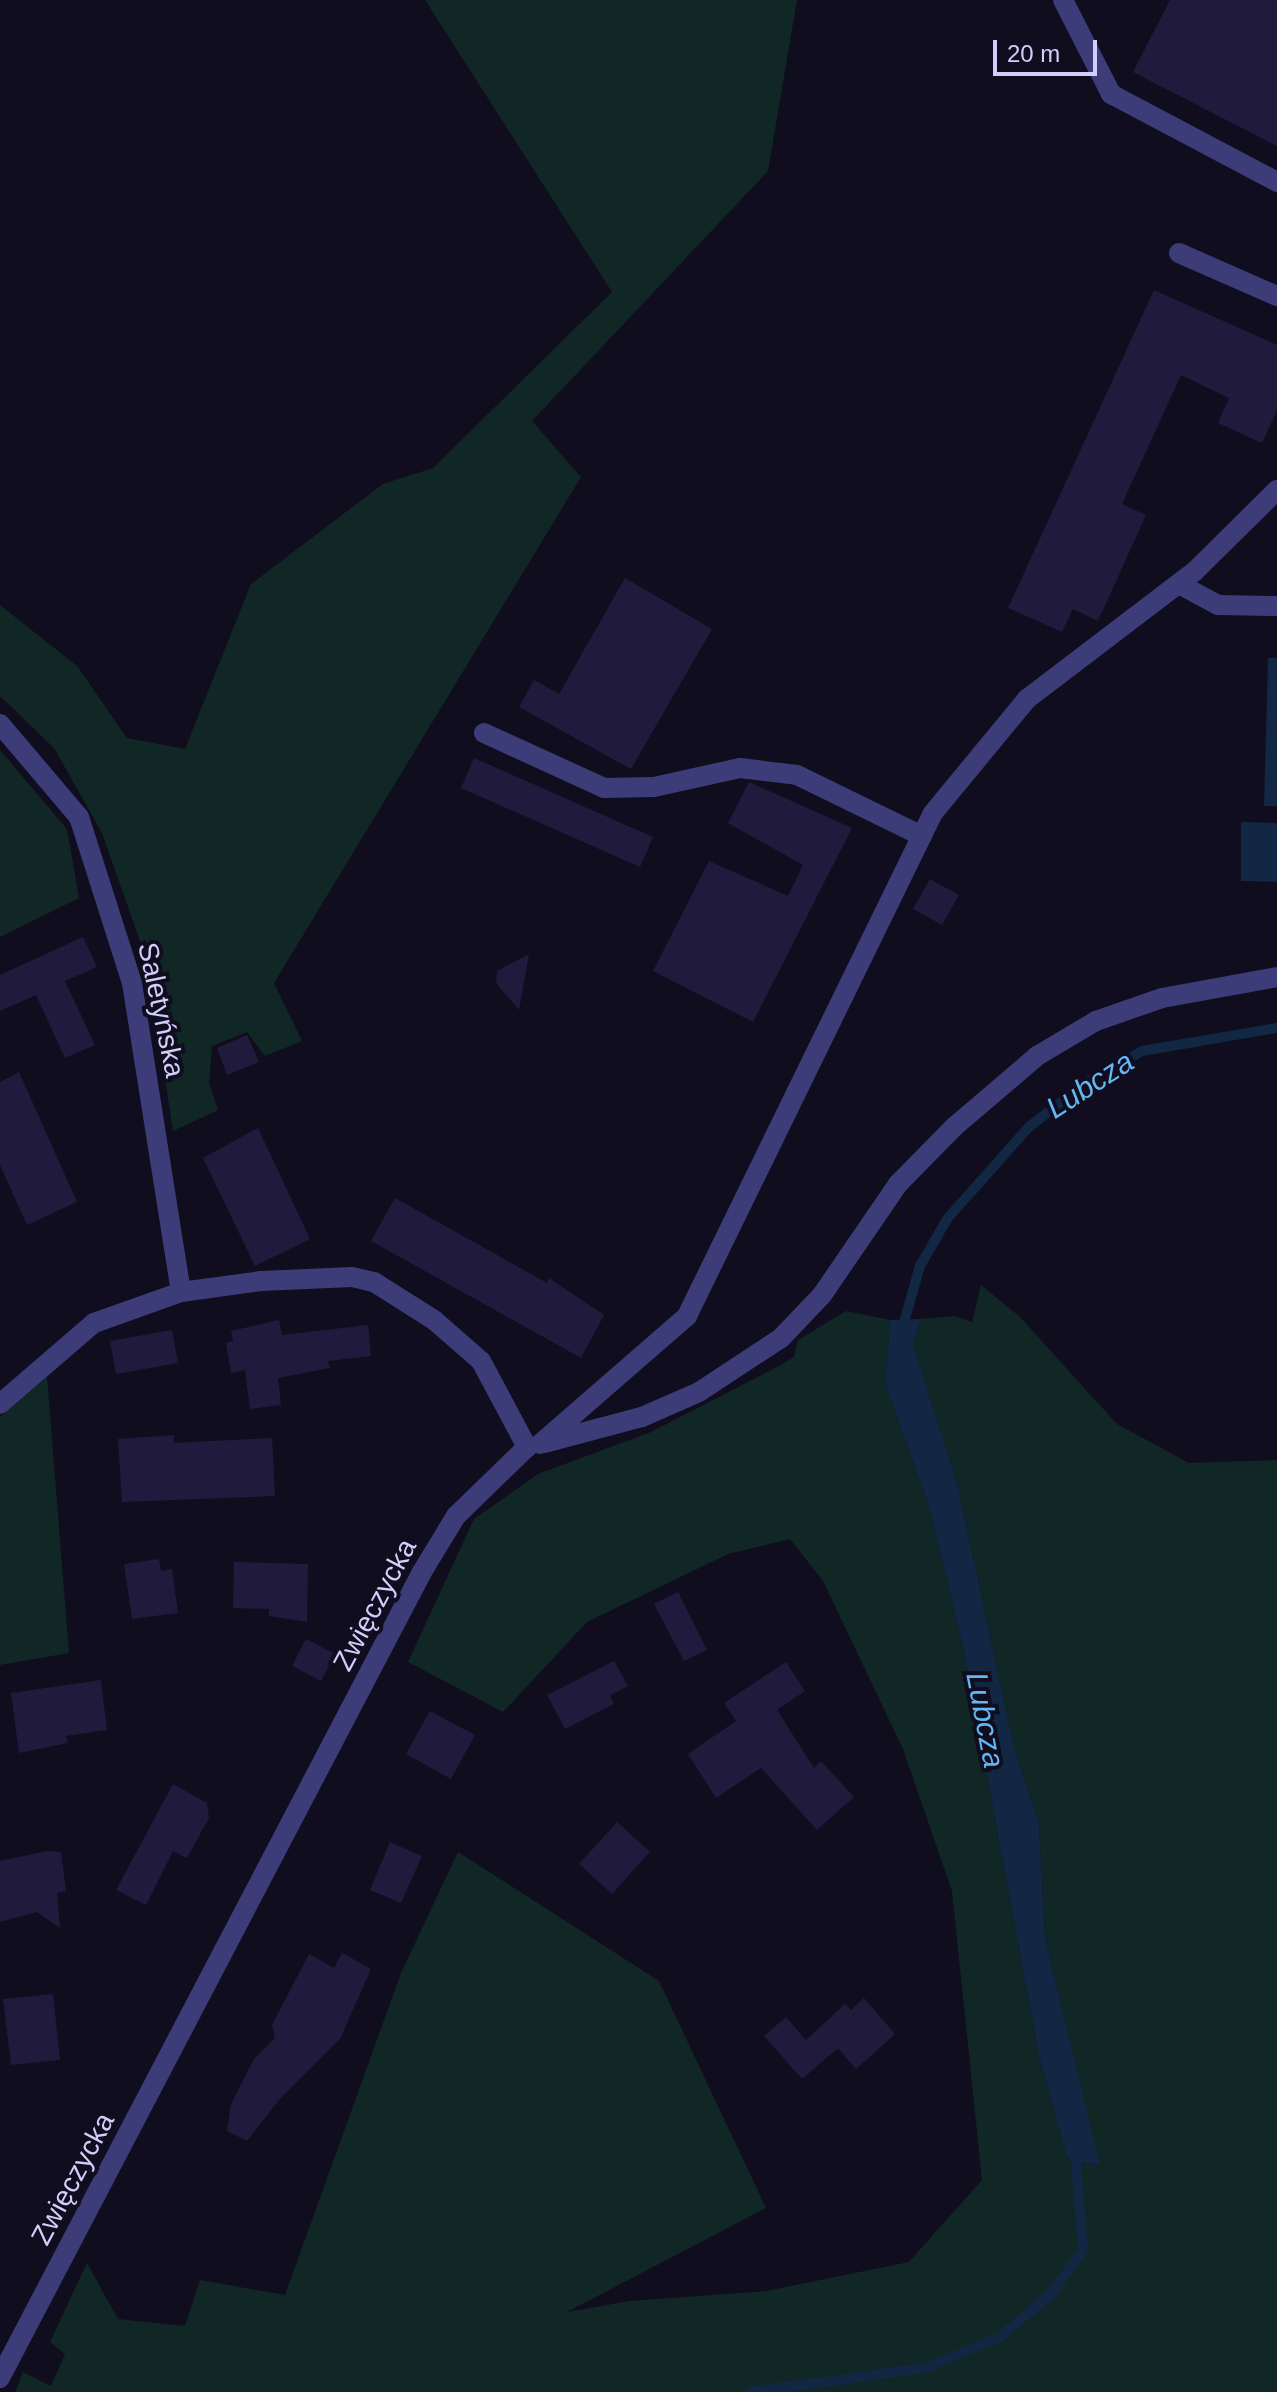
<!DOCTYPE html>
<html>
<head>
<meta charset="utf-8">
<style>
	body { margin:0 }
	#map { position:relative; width:1277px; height:2392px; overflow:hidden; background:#100d1e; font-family:Helvetica,sans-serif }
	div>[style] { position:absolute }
	.green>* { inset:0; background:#112725 }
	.water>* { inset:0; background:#112743 }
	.stream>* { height:10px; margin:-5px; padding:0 5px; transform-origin:5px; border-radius:5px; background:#112743 }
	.building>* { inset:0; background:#201b3d }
	.service>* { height:20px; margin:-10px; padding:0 10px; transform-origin:10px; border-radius:10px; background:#3c3c79 }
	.minor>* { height:20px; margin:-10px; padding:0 10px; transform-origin:10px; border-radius:10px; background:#3c3c79 }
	span { translate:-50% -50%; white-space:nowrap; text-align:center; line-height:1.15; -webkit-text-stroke:8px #100d1e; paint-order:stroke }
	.street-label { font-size:28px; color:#d1cefb }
	.water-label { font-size:30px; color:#64b7f3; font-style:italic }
	.scale { position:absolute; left:993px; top:40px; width:104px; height:36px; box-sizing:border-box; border:4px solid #d1cefb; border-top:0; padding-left:10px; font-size:24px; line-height:28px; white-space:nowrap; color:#d1cefb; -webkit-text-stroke:6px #100d1e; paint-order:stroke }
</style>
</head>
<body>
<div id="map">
	<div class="green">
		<i style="clip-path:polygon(425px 0,797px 0,768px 171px,532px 421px,581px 477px,274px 983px,302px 1041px,265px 1056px,247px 1032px,212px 1046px,209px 1083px,218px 1110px,173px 1131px,147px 961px,102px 833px,54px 748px,0 696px,0 605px,77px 666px,127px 738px,185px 749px,251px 584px,383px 484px,433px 468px,612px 292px)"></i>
		<i style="clip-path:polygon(0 750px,67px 829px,79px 898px,0 937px)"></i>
		<i style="clip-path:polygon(981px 1285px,1019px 1316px,1117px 1424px,1189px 1463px,1277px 1460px,1277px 2392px,15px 2392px,23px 2372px,51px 2386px,65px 2354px,50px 2342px,87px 2263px,118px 2319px,185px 2326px,200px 2280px,285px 2295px,401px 1973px,458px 1852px,659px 1981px,766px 2208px,567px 2312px,630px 2301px,766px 2291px,909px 2262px,982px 2180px,952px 1891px,903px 1749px,823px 1581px,790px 1539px,728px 1554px,587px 1622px,503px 1712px,408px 1662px,474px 1519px,538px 1474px,651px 1432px,777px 1367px,794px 1357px,798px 1340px,846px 1311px,890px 1320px,885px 1384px,930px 1509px,964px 1652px,1039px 2056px,1067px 2158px,1099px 2166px,1045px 1937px,1039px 1823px,1016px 1755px,957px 1483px,913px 1344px,921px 1319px,955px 1316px,972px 1322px)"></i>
		<i style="clip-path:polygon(47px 1377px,69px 1653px,0 1665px,0 1417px)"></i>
	</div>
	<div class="water">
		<i style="clip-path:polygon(1268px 658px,1277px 658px,1277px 806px,1264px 806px)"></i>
		<i style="clip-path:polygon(1241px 822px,1277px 823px,1277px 882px,1241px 881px)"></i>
		<i style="clip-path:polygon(921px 1319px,913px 1344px,957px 1483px,1016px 1755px,1039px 1823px,1045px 1937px,1100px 2166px,1067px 2158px,1039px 2056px,964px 1652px,930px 1509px,885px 1384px,890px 1320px)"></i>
	</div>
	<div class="stream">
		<i style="left:901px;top:1333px;width:70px;rotate:-74.2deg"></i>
		<i style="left:920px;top:1266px;width:54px;rotate:-60.1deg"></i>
		<i style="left:947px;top:1219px;width:125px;rotate:-48.3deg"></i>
		<i style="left:1030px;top:1126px;width:76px;rotate:-37.5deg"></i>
		<i style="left:1090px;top:1080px;width:60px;rotate:-29.1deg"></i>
		<i style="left:1142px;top:1051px;width:137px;rotate:-9.7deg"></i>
		<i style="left:750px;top:2392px;width:177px;rotate:-7.8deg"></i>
		<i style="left:925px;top:2368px;width:81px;rotate:-22.5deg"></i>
		<i style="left:1000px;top:2337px;width:67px;rotate:-40.1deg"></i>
		<i style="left:1051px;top:2294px;width:54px;rotate:-54deg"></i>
		<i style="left:1083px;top:2250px;width:102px;rotate:-94.5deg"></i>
	</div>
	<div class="building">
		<i style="clip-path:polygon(1170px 0,1277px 0,1277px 146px,1133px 72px)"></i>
		<i style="clip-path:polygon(1154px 290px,1277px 345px,1277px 410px,1262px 443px,1218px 423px,1229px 398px,1181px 375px,1122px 504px,1146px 515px,1098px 621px,1073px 609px,1062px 632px,1008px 608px)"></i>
		<i style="clip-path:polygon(625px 578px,712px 629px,631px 769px,519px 707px,534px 680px,559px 694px)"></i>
		<i style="clip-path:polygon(474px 758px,653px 837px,640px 867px,461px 788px)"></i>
		<i style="clip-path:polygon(749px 782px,852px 828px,753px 1022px,653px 971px,709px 861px,788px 896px,803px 865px,728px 823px)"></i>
		<i style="clip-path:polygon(930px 879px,959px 895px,942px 925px,913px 909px)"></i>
		<i style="clip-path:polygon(83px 937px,97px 967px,65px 981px,95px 1045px,65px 1058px,36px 995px,0 1011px,0 975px)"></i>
		<i style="clip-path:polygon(529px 954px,519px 1010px,496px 983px,497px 971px)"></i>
		<i style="clip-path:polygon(247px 1035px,259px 1062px,227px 1075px,217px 1048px)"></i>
		<i style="clip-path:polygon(19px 1072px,77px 1202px,27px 1225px,0 1165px,0 1082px)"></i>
		<i style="clip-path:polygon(258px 1128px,310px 1239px,255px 1266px,203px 1158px)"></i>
		<i style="clip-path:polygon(395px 1198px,547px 1283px,549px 1278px,604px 1315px,581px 1358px,371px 1241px)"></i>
		<i style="clip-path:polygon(279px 1320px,282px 1335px,368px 1325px,371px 1356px,328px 1361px,330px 1368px,278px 1378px,281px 1405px,250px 1409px,245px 1370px,231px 1373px,226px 1343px,233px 1341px,231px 1331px)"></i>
		<i style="clip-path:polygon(172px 1330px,178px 1363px,116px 1374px,110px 1341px)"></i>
		<i style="clip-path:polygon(174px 1435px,174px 1443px,272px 1438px,275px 1496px,122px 1502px,118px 1439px)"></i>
		<i style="clip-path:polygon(159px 1559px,161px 1571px,172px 1569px,178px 1613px,132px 1619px,124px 1564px)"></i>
		<i style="clip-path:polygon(234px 1562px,308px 1564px,307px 1622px,269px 1616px,269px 1609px,233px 1608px)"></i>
		<i style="clip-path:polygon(678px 1592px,707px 1650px,684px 1661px,654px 1604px)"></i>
		<i style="clip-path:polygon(306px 1639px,335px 1654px,321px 1681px,292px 1666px)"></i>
		<i style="clip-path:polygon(614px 1661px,628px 1686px,610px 1695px,614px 1704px,565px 1729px,547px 1695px)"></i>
		<i style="clip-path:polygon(786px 1662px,805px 1691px,777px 1710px,814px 1768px,821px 1761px,854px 1797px,817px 1830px,761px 1768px,716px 1798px,688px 1754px,736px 1721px,724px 1703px)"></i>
		<i style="clip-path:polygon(101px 1680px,107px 1730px,66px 1736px,68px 1743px,19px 1753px,11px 1693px)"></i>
		<i style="clip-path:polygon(430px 1711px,475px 1735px,451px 1779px,406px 1754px)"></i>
		<i style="clip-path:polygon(173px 1784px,207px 1803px,209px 1818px,187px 1858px,173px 1851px,146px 1905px,116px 1890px)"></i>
		<i style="clip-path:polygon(617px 1822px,650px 1852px,612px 1894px,579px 1864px)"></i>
		<i style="clip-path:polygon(390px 1842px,422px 1856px,401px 1903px,370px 1890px)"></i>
		<i style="clip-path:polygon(47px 1851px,61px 1852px,66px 1891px,57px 1893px,60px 1928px,37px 1912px,0 1922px,0 1861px)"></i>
		<i style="clip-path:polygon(342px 1953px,371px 1969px,340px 2039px,279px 2100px,247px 2141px,227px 2131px,231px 2104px,254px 2059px,275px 2038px,272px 2025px,309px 1954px,334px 1968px)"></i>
		<i style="clip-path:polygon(53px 1994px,60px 2060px,11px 2065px,3px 1999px)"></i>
		<i style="clip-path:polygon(864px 1998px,895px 2034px,856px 2069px,838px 2048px,802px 2079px,764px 2036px,786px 2017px,806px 2040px,845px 2004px,851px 2010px)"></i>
	</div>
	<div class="service">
		<i style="left:1063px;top:0;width:106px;rotate:62.9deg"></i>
		<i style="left:1111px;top:94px;width:188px;rotate:27.9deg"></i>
		<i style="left:1179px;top:253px;width:107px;rotate:23.7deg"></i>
		<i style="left:1179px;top:584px;width:44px;rotate:28.3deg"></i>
		<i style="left:1218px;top:605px;width:59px;rotate:1deg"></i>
		<i style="left:484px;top:733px;width:132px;rotate:24.6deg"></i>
		<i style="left:604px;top:788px;width:50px;rotate:-1.1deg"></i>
		<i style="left:654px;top:787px;width:88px;rotate:-12.5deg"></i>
		<i style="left:740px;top:768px;width:57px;rotate:7deg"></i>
		<i style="left:797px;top:775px;width:139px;rotate:26deg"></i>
		<i style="left:544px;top:1443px;width:101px;rotate:-14.9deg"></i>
		<i style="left:642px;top:1417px;width:62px;rotate:-23.7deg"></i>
		<i style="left:699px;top:1392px;width:98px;rotate:-33.4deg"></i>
		<i style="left:781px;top:1338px;width:59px;rotate:-46.4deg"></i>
		<i style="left:822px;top:1295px;width:135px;rotate:-55.6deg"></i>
		<i style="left:898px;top:1184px;width:80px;rotate:-45.5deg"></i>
		<i style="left:954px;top:1127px;width:109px;rotate:-40.5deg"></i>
		<i style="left:1037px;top:1056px;width:69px;rotate:-30.7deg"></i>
		<i style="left:1096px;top:1021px;width:70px;rotate:-19.2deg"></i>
		<i style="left:1162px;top:998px;width:117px;rotate:-10.3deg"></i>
		<i style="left:540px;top:1444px;width:195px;rotate:-41deg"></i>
		<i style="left:687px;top:1316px;width:560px;rotate:-63.94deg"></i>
		<i style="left:933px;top:813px;width:148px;rotate:-50.5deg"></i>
		<i style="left:1027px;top:699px;width:210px;rotate:-37.3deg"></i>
		<i style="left:1194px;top:572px;width:117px;rotate:-44.7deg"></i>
	</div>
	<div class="minor">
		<i style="left:0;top:724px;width:122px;rotate:49.7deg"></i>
		<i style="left:79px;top:817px;width:174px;rotate:72.3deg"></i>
		<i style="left:132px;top:983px;width:313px;rotate:81deg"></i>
		<i style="left:0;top:1404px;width:124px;rotate:-40.8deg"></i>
		<i style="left:94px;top:1323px;width:92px;rotate:-19.6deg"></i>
		<i style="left:181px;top:1292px;width:81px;rotate:-7.8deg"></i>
		<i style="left:261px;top:1281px;width:91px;rotate:-2.5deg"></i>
		<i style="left:352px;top:1277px;width:23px;rotate:13deg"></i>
		<i style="left:374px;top:1282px;width:71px;rotate:32.3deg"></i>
		<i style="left:434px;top:1320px;width:62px;rotate:41.1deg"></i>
		<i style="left:481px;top:1361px;width:98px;rotate:61.9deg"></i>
		<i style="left:527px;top:1447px;width:99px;rotate:135.8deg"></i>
		<i style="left:456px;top:1516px;width:66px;rotate:121.3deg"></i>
		<i style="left:422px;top:1572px;width:910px;rotate:117.64deg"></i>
	</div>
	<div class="street-label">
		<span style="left:161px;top:1010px;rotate:78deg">Saletyńska</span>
		<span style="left:375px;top:1605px;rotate:-62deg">Zwięczycka</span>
		<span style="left:73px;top:2179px;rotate:-62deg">Zwięczycka</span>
	</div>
	<div class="water-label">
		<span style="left:1090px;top:1085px;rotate:-33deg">Lubcza</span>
		<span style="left:985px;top:1720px;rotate:79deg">Lubcza</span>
	</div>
	<div class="scale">20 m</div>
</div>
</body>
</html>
